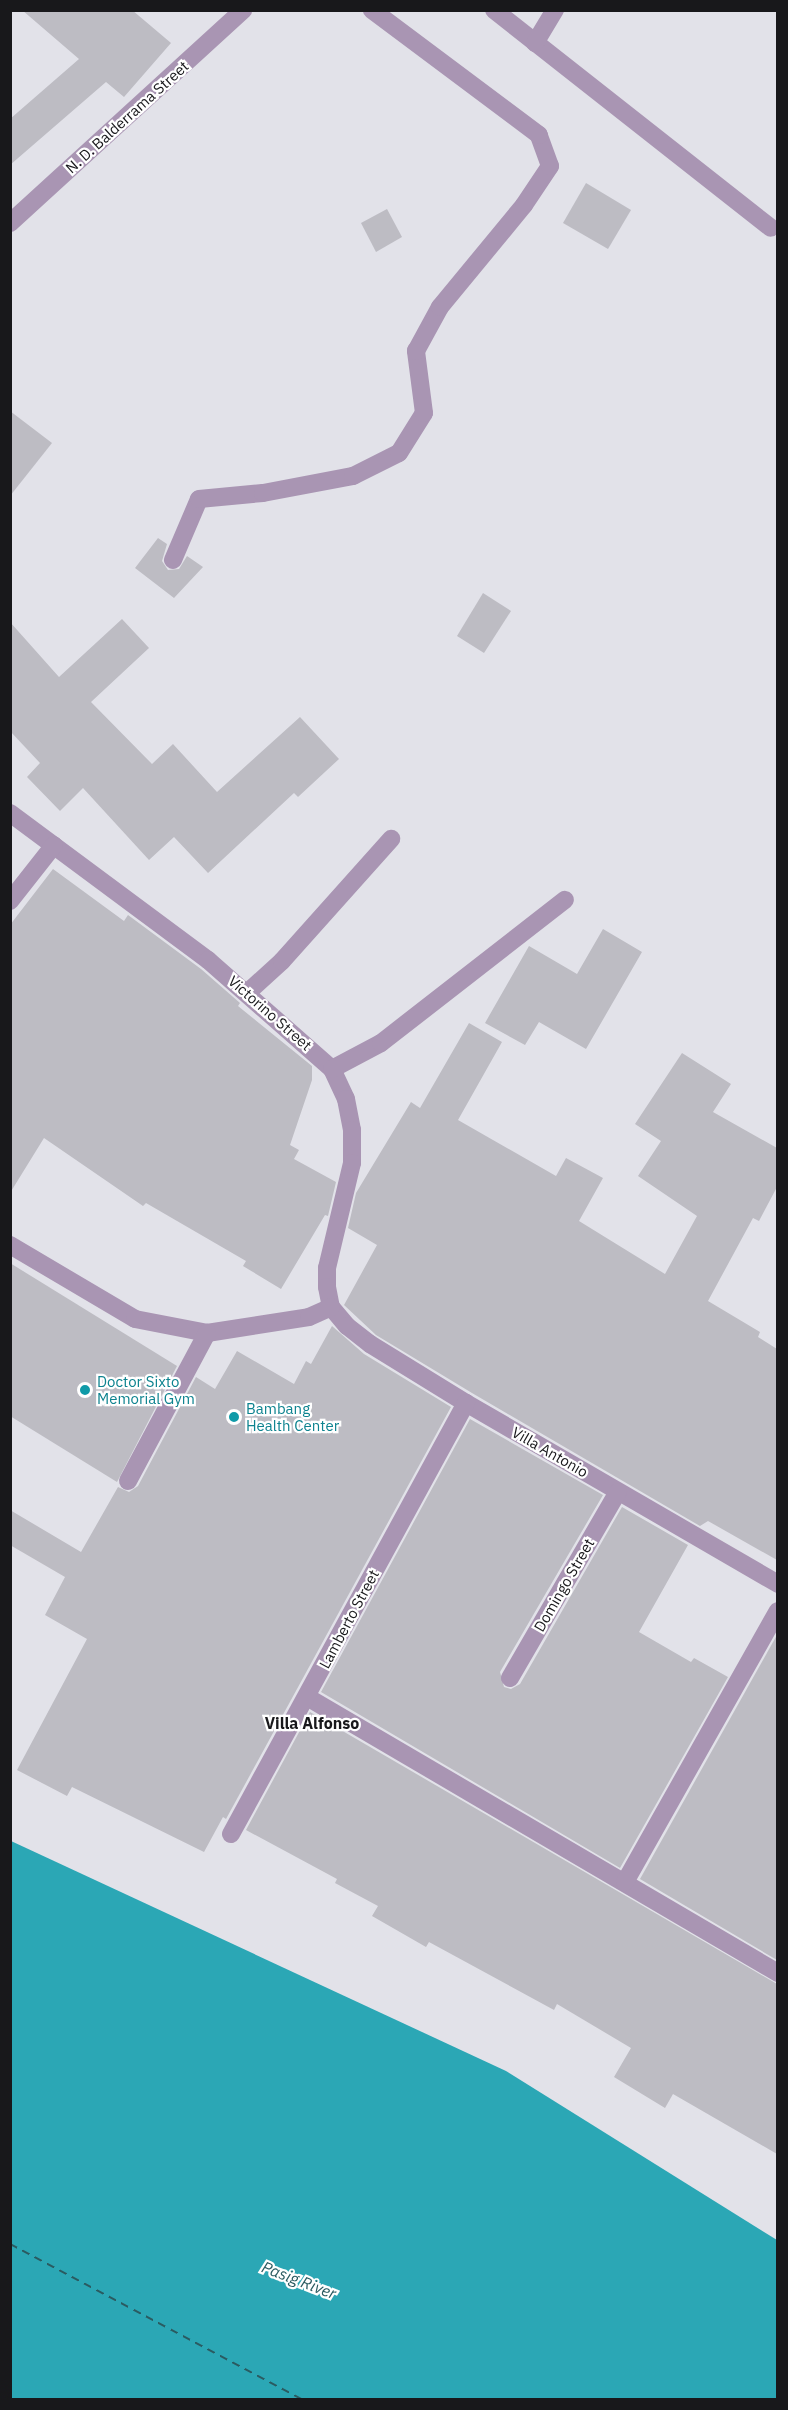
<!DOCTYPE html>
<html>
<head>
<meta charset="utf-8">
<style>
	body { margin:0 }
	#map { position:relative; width:788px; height:2410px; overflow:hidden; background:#e2e2e9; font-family:"IBM Plex Sans",sans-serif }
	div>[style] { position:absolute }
	.water>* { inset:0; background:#2ba7b5 }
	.ferry>* { height:1.5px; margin-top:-0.75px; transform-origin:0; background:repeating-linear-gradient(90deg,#2a5b61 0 8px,transparent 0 14px) }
	.building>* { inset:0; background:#bdbcc3 }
	.minor>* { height:18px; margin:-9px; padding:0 9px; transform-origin:9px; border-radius:9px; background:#a995b3 }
	.dots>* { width:16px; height:16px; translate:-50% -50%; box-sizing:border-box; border:3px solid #fff; border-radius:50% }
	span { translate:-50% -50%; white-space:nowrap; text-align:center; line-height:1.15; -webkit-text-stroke:4.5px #fff; paint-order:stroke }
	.street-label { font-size:15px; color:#18181b }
	.culture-label { font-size:15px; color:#0d838f }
	.left { translate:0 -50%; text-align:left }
	.neighbourhood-label { font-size:16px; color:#18181b; font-weight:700 }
	.water-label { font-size:16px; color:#2a5b61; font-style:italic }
	.frame { position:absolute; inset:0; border:12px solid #18181b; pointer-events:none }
</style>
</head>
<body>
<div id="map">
	<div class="water">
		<i style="clip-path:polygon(11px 1841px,506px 2071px,777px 2240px,777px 2399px,11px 2399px)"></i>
	</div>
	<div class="ferry">
		<i style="left:10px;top:2244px;width:332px;rotate:28deg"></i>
	</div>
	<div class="building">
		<i style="clip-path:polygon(22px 10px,132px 10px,171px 43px,124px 97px,106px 82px,10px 165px,10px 119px,79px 59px)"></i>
		<i style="clip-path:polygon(586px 183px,631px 210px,608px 249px,563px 223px)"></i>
		<i style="clip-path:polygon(387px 209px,402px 237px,376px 252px,361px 223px)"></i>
		<i style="clip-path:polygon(10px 411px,52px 443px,10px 496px)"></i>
		<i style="clip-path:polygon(158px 538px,167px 544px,162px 561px,168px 570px,179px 569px,187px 556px,203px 567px,174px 598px,135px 568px)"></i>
		<i style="clip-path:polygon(483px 593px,511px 611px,484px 653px,457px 636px)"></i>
		<i style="clip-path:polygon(122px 619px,149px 648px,91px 702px,152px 764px,173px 744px,217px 792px,300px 717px,339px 759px,298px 797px,294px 793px,208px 873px,174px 837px,149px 860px,83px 788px,60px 811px,27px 777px,40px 763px,10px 731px,10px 622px,59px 677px)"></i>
		<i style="clip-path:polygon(53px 869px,124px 921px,128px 915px,201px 969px,240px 1003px,238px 1006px,312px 1066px,312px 1080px,290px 1145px,299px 1150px,294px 1159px,336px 1182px,328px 1216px,325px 1215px,281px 1289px,243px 1266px,246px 1261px,146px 1203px,143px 1206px,44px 1138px,10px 1193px,10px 925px)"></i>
		<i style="clip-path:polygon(603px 929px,642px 952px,586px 1049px,539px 1022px,525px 1045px,485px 1023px,529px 946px,577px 974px)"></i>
		<i style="clip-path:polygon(469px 1023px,502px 1042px,458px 1120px,556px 1176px,566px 1158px,603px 1178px,579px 1221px,665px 1274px,697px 1216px,638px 1176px,661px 1141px,635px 1124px,682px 1053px,731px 1084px,713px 1112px,777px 1148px,777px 1187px,759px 1221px,753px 1218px,708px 1301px,760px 1332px,758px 1337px,777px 1349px,777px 1560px,708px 1521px,700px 1526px,472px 1393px,376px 1335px,344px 1305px,377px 1245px,348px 1228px,356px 1193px,411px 1102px,420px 1108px)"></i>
		<i style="clip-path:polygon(10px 1263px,177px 1366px,117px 1482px,10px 1416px)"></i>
		<i style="clip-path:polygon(332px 1326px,364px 1354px,451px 1407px,226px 1819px,223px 1817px,204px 1852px,72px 1787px,67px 1796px,17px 1770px,87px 1639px,45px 1615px,65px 1577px,10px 1545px,10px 1510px,81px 1552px,118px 1487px,129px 1492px,138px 1486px,196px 1377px,215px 1389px,237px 1351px,294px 1384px,306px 1361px,311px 1364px)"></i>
		<i style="clip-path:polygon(470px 1419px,603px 1495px,500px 1672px,504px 1687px,511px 1689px,520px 1684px,622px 1507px,688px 1545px,639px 1632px,691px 1662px,694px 1658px,728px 1677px,620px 1868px,321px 1692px)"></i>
		<i style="clip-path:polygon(777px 1635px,777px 1960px,640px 1879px)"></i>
		<i style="clip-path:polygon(310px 1712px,777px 1984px,777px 2154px,673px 2094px,665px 2108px,614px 2077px,631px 2048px,557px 2004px,554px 2010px,429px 1942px,426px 1947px,372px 1916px,378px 1906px,335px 1883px,337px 1879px,246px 1830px)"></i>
	</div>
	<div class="minor">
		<i style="left:494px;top:10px;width:352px;rotate:38.2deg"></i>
		<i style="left:535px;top:43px;width:39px;rotate:-59deg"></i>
		<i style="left:10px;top:223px;width:316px;rotate:-42.4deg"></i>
		<i style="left:173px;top:560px;width:66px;rotate:-66.9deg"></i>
		<i style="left:199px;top:499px;width:64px;rotate:-5.4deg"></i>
		<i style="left:263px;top:493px;width:92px;rotate:-10.7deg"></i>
		<i style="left:353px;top:476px;width:51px;rotate:-26.6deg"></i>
		<i style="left:399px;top:453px;width:47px;rotate:-58deg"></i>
		<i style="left:424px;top:413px;width:63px;rotate:-97.4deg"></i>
		<i style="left:416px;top:351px;width:50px;rotate:-61.4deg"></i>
		<i style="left:440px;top:307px;width:132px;rotate:-50.5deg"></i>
		<i style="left:524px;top:205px;width:47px;rotate:-56.3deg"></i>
		<i style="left:550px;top:166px;width:33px;rotate:-110deg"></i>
		<i style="left:539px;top:135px;width:209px;rotate:-143.2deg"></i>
		<i style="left:10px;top:813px;width:247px;rotate:36.6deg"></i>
		<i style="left:208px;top:960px;width:165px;rotate:41.3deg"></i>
		<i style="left:332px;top:1069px;width:33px;rotate:65deg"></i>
		<i style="left:346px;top:1099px;width:32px;rotate:79deg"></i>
		<i style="left:352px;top:1130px;width:33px;rotate:90deg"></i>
		<i style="left:352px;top:1163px;width:108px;rotate:103.4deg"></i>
		<i style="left:327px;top:1268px;width:19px;rotate:90deg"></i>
		<i style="left:327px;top:1287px;width:20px;rotate:79deg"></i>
		<i style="left:331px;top:1307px;width:25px;rotate:50deg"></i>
		<i style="left:347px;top:1326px;width:29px;rotate:38deg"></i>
		<i style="left:370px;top:1344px;width:113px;rotate:31.6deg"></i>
		<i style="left:466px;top:1403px;width:361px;rotate:30.1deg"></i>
		<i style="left:10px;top:901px;width:71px;rotate:-51.8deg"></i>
		<i style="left:247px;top:993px;width:47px;rotate:-42.4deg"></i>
		<i style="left:282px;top:961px;width:164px;rotate:-48.2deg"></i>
		<i style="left:332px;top:1069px;width:55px;rotate:-28deg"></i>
		<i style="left:381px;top:1043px;width:233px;rotate:-37.9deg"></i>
		<i style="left:10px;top:1245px;width:145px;rotate:30.6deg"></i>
		<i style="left:135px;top:1319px;width:73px;rotate:11deg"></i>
		<i style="left:207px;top:1333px;width:103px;rotate:-8.9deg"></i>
		<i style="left:309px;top:1317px;width:24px;rotate:-24deg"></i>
		<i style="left:128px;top:1481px;width:168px;rotate:-61.9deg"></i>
		<i style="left:510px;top:1678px;width:215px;rotate:-59.9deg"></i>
		<i style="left:307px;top:1697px;width:546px;rotate:30.37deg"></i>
		<i style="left:231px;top:1834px;width:491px;rotate:-61.4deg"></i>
		<i style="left:625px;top:1882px;width:311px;rotate:-60.6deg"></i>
	</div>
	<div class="dots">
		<i style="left:85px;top:1390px;background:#0f9aa8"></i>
		<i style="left:234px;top:1417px;background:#0f9aa8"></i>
	</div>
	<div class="street-label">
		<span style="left:127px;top:117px;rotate:-42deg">N. D. Balderrama Street</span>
		<span style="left:270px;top:1013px;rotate:41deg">Victorino Street</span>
		<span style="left:550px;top:1452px;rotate:30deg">Villa Antonio</span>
		<span style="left:564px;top:1585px;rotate:-60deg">Domingo Street</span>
		<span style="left:349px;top:1619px;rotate:-62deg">Lamberto Street</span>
	</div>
	<div class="culture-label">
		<span class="left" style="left:97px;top:1390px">Doctor Sixto<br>Memorial Gym</span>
		<span class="left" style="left:246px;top:1417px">Bambang<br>Health Center</span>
	</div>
	<div class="neighbourhood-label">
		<span style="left:312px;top:1723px">Villa Alfonso</span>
	</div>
	<div class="water-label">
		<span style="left:299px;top:2280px;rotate:21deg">Pasig River</span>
	</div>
	<div class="frame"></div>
</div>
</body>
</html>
